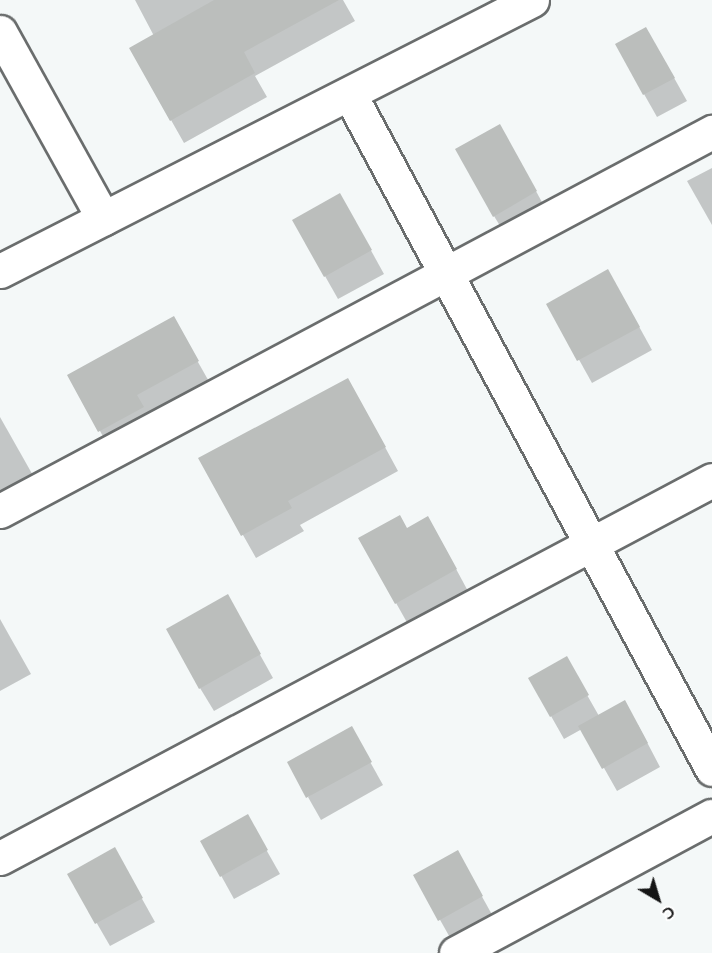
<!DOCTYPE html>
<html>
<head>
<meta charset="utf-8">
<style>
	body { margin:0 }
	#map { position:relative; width:712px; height:953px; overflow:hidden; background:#f4f8f8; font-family:Mulish,sans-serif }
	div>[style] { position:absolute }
	.shadow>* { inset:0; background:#0003 }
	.building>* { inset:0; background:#bbbebc }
	.roads { filter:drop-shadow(2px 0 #6a6d6d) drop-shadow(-2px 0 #6a6d6d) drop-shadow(0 2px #6a6d6d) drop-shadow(0 -2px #6a6d6d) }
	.street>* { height:33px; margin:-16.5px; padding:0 16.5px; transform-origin:16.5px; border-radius:16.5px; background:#fff }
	span { translate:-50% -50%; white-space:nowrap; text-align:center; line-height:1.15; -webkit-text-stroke:4.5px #fff; paint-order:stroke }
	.north { position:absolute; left:628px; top:869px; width:60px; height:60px; -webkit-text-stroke:4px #fff; paint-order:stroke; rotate:142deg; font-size:16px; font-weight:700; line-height:24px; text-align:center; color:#151616 }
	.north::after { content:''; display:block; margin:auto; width:21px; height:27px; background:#151616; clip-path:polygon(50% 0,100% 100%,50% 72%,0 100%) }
</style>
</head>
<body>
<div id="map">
	<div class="shadow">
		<i style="clip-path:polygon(135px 0,343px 0,355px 21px,255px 76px,267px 97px,184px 143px,171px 120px,154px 36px)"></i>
		<i style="clip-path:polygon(659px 51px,687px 101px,657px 117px,644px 94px)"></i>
		<i style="clip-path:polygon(513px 149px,549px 215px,508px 239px,494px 216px)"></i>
		<i style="clip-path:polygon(712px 168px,712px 225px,687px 181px)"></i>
		<i style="clip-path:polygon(353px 218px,384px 274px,338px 299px,325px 276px)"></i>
		<i style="clip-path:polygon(621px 294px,652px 350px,592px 383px,548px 304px)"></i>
		<i style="clip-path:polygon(173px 318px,211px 385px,113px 454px,69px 376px)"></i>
		<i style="clip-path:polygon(361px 403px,398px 471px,300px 525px,304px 531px,256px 558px,200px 459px)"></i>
		<i style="clip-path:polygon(0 417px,39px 486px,0 508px)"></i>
		<i style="clip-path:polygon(407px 530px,441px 541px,469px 593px,409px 626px,360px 539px)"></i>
		<i style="clip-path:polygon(0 619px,31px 674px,0 691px)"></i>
		<i style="clip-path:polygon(240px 619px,273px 678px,214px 711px,200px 688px)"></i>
		<i style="clip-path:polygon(566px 658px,599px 716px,638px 725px,660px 767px,617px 791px,582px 729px,564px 739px,551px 716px)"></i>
		<i style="clip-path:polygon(364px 751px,383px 785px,321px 820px,308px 797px)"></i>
		<i style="clip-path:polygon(247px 816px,280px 874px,234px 899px,202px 841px)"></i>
		<i style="clip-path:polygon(127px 872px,155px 922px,110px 946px,69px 875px)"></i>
		<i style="clip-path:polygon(415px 875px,470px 875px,495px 920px,453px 943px)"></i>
	</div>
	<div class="building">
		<i style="clip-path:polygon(214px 0,339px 0,244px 52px,255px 73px,170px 121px,129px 48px)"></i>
		<i style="clip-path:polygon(646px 27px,675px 78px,643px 95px,615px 44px)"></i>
		<i style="clip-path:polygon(500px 124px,537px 191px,493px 217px,455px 149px)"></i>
		<i style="clip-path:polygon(340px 193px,372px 250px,324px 277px,292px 220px)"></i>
		<i style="clip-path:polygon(608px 269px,640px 327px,577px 361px,546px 304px)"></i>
		<i style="clip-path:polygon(174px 316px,199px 361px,137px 395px,144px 407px,98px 432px,67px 375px)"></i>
		<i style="clip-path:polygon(348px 378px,386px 447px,288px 501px,292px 508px,241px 536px,198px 458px)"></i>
		<i style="clip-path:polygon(400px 515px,407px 528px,428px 516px,457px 569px,395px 604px,358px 538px)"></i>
		<i style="clip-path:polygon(228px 594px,261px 654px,199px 689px,166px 629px)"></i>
		<i style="clip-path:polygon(567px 656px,589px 695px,550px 717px,528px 678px)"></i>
		<i style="clip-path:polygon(625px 700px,648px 743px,602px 769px,578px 726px)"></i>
		<i style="clip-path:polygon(352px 726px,372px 762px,306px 798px,287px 762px)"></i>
		<i style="clip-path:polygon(248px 814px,268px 850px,220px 877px,200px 841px)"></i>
		<i style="clip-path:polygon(115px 847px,143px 898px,95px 924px,67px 874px)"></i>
		<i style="clip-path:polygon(458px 850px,483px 896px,438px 921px,413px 875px)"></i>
	</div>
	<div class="roads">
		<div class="street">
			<i style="left:0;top:32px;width:213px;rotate:61deg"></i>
			<i style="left:350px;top:95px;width:765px;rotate:61.76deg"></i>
			<i style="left:0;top:271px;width:597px;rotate:-26.99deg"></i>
			<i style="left:0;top:511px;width:807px;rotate:-28.03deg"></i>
			<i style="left:0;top:858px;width:806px;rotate:-27.96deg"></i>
			<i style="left:456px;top:953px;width:290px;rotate:-28.2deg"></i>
		</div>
	</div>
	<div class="north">С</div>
</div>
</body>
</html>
